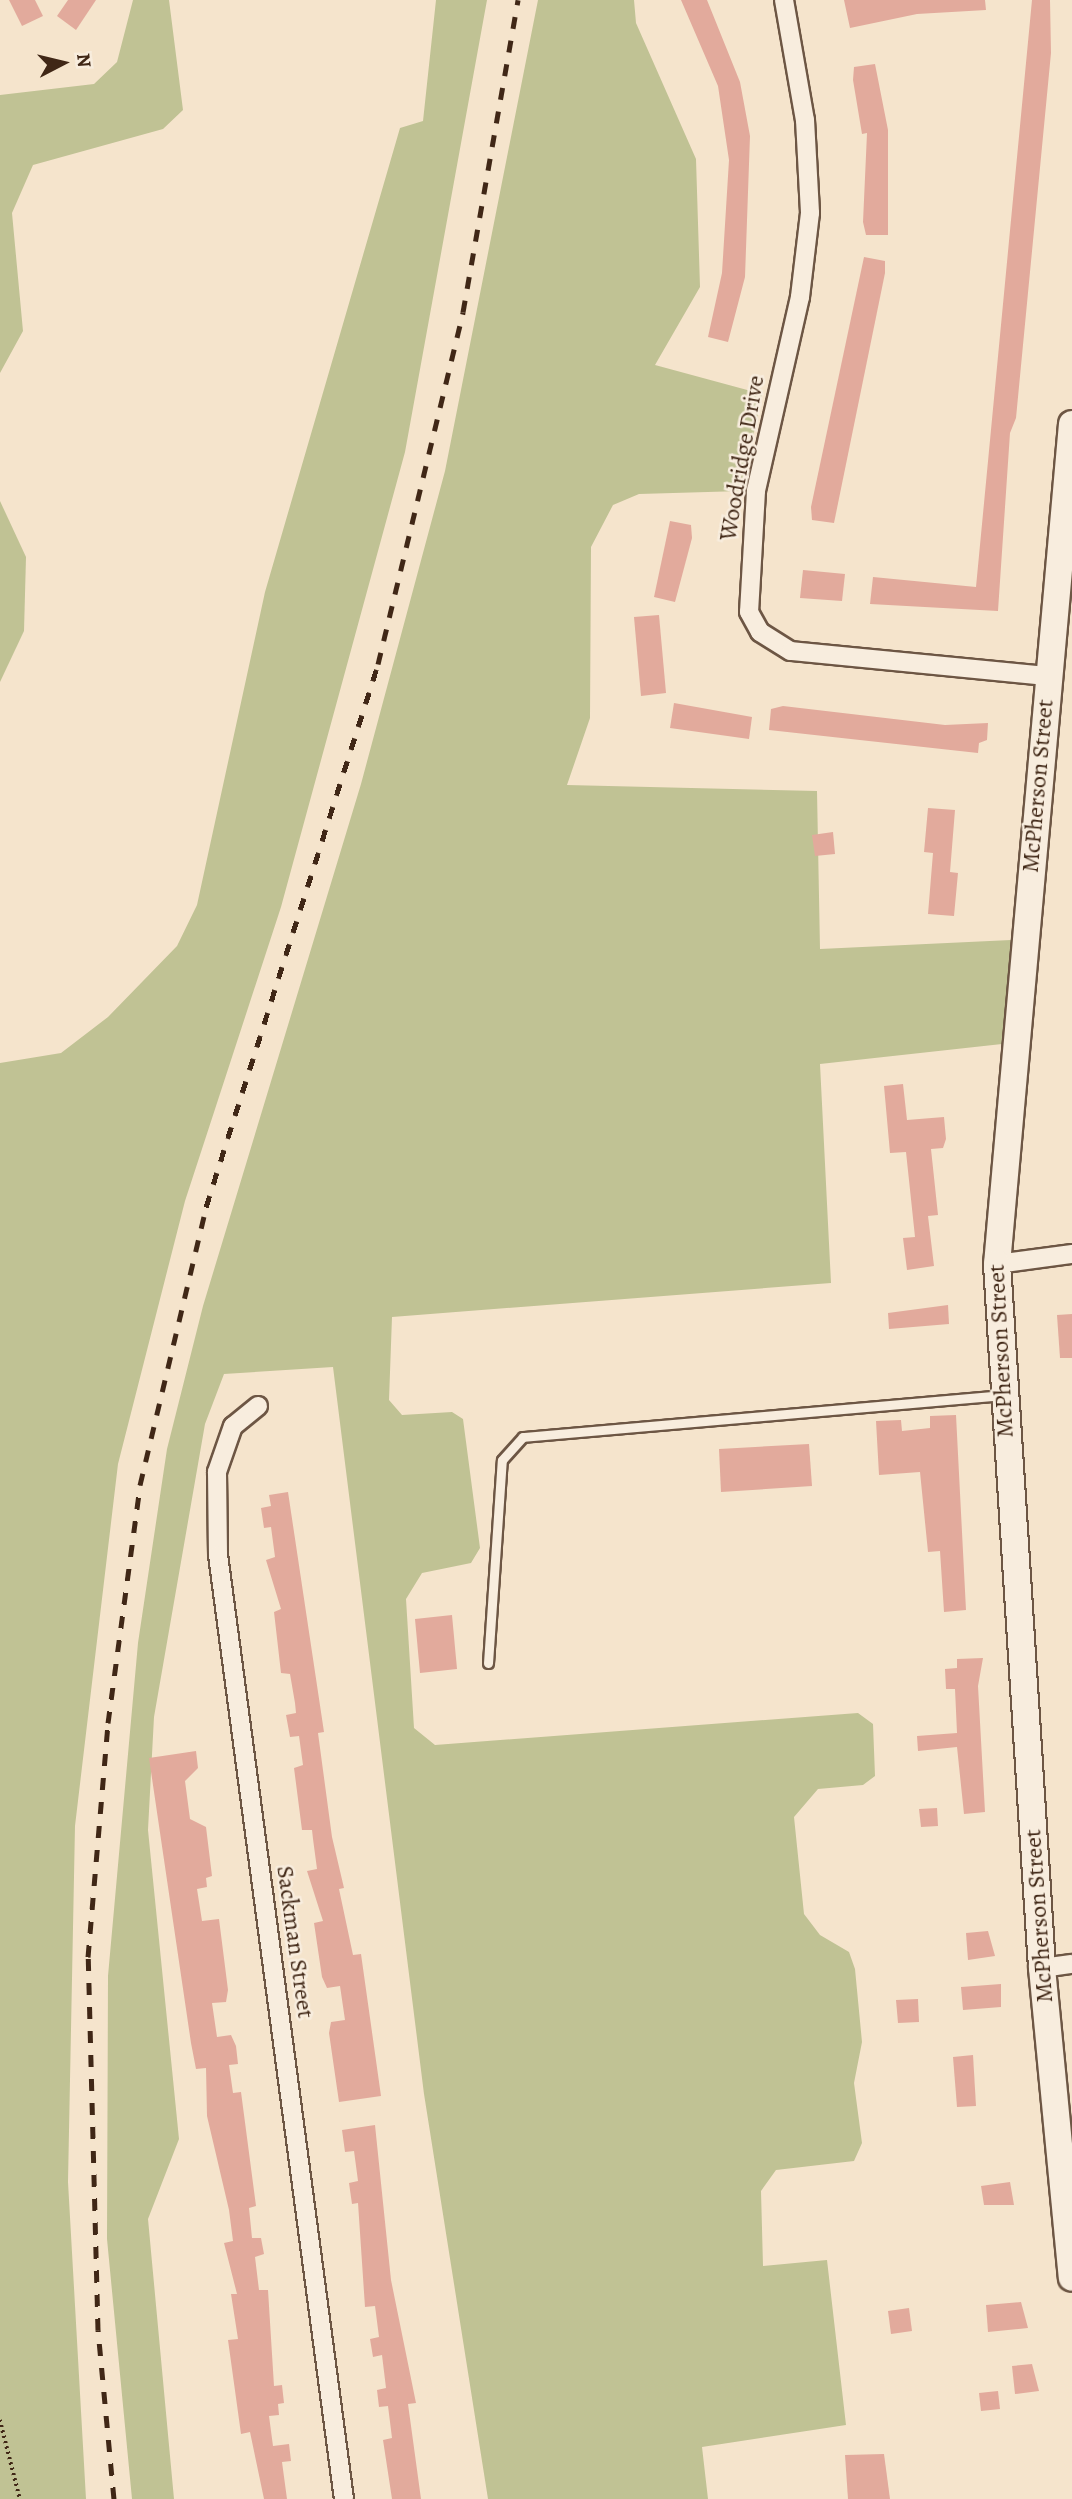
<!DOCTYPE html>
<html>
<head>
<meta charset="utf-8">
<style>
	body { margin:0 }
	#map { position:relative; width:1072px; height:2499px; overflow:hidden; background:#f5e4cc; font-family:Alegreya,serif }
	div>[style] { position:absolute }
	.green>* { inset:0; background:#c0c294 }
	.building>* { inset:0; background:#e2aa9c }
	.path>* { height:3.5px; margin-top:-1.75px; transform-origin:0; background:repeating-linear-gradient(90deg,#402716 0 2px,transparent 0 5.5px) }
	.roads { filter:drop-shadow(2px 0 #6d5644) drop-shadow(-2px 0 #6d5644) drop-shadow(0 2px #6d5644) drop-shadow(0 -2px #6d5644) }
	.lane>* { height:9px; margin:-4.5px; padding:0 4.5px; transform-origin:4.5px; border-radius:4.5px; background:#f8edde }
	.street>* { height:18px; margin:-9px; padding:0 9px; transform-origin:9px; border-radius:9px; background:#f8edde }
	.secondary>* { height:26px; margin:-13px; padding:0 13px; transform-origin:13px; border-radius:13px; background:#f8edde }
	.rail>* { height:5px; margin-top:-2.5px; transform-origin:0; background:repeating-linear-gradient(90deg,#402716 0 12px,transparent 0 24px) }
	span { translate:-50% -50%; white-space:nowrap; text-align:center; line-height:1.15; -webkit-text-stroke:5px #f8edde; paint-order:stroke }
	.street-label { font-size:24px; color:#402716 }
	.north { position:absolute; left:28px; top:28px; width:70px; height:70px; -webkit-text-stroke:5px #f8edde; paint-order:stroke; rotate:83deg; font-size:19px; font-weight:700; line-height:28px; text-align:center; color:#402716 }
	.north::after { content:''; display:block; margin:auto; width:24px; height:32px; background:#402716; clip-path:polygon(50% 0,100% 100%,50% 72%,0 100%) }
</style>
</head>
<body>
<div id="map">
	<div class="green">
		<i style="clip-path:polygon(133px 0,169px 0,183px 110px,163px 129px,33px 165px,12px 213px,23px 331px,0 373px,0 95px,94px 84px,117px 62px)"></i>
		<i style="clip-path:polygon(436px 0,487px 0,405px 452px,281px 907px,185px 1201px,118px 1464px,75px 1826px,68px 2182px,86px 2499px,0 2499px,0 1063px,61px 1053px,108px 1017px,177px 946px,197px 905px,265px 592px,400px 128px,423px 121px)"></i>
		<i style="clip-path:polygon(538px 0,634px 0,636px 23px,696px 159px,700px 287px,655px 365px,762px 394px,742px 491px,639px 494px,613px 505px,591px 547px,590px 718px,567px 785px,817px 791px,820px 949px,1011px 940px,1002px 1044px,820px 1064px,831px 1283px,392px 1317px,389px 1400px,402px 1415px,452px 1412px,463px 1419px,480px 1548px,471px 1563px,422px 1573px,406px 1599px,414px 1728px,435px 1745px,858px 1713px,873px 1724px,875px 1776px,863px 1785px,818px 1789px,794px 1817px,804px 1914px,820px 1935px,849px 1952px,855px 1969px,862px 2042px,854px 2083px,862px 2143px,854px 2161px,776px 2170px,761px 2191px,763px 2266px,827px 2260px,846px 2425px,702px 2447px,708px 2499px,488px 2499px,424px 2094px,333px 1367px,224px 1374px,205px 1424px,154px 1717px,148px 1830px,179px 2139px,148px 2219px,174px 2499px,132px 2499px,107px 2239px,108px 1976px,138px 1643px,167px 1449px,203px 1306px,361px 784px,445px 471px)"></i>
		<i style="clip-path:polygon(0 501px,26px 557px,24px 631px,0 682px)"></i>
	</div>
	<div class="building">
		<i style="clip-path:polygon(9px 0,35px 0,43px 16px,22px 26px)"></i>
		<i style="clip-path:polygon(68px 0,96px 0,76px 30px,57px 16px)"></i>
		<i style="clip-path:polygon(681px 0,707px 0,740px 82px,750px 136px,745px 277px,728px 342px,708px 337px,722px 273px,729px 160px,718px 86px)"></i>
		<i style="clip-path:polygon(844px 0,985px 0,986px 10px,917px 14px,850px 28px)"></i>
		<i style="clip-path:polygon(1032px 0,1050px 0,1051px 53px,1016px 418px,1010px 433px,998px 611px,870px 604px,873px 577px,976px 587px)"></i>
		<i style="clip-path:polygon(875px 64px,888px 130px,888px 235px,866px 235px,863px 222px,867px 133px,862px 134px,853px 80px,854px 67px)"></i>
		<i style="clip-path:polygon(864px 257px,885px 261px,885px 273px,834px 523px,812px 520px,811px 507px)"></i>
		<i style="clip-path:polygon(670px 521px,691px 525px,692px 538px,675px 602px,654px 597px)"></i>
		<i style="clip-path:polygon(803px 570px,845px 574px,842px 601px,800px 598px)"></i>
		<i style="clip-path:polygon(659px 615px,666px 693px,641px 696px,634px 617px)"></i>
		<i style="clip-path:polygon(674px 703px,752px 717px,749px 739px,670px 728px)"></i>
		<i style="clip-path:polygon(783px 706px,945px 725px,988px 723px,987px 740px,979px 743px,978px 753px,769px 730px,771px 709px)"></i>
		<i style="clip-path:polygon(928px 808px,955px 810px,950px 872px,958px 873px,954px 916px,928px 914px,933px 853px,924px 852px)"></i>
		<i style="clip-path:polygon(833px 832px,835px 854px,815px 856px,812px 835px)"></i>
		<i style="clip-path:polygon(903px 1084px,907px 1120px,944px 1117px,946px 1139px,943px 1148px,931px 1149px,938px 1215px,928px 1216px,934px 1266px,907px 1270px,903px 1238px,915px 1237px,906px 1152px,890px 1153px,884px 1086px)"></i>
		<i style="clip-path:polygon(948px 1305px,949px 1324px,889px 1329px,888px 1313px)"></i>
		<i style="clip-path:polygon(1072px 1314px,1072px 1358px,1060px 1358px,1057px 1315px)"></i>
		<i style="clip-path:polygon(956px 1415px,966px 1610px,944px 1612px,940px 1551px,928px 1552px,920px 1472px,879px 1475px,876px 1421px,901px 1420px,902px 1431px,930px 1428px,930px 1416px)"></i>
		<i style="clip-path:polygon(809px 1444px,812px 1486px,721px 1492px,719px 1449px)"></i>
		<i style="clip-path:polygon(288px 1492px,324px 1732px,318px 1733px,332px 1837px,344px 1888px,339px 1889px,353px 1955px,361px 1954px,381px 2096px,339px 2102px,329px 2033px,331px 2022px,345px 2020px,340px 1986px,327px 1988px,322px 1977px,314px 1923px,323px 1921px,307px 1871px,317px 1869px,313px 1839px,312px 1830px,302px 1830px,294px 1768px,303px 1765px,299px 1736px,290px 1737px,286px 1715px,296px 1713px,295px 1703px,290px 1674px,281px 1673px,274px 1612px,281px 1609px,266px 1560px,275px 1557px,271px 1527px,264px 1528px,261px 1508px,271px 1506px,269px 1495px)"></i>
		<i style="clip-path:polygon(452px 1615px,457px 1669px,420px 1673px,415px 1619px)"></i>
		<i style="clip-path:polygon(983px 1658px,978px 1686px,985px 1812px,964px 1814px,957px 1747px,918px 1751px,917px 1736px,957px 1733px,955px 1689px,946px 1689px,945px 1669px,957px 1668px,957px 1659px)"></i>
		<i style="clip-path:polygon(196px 1751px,198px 1768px,185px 1781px,190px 1819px,206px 1827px,212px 1876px,206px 1878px,207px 1887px,197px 1889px,202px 1921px,219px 1919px,228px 1990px,226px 2002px,212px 2003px,217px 2037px,231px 2035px,236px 2046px,238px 2064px,229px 2065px,233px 2093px,241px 2092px,256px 2206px,249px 2208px,252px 2238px,261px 2238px,264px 2254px,255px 2257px,259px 2290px,268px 2290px,274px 2386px,282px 2385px,284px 2403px,278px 2404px,279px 2415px,269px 2416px,273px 2446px,289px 2444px,291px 2461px,282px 2462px,287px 2499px,264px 2499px,250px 2432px,241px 2434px,228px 2340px,238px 2339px,231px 2294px,237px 2294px,224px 2243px,233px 2241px,229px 2210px,207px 2116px,206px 2068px,196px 2069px,191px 2043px,149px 1758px)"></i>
		<i style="clip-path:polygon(937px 1808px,938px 1826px,921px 1827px,919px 1809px)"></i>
		<i style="clip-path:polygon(988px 1931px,995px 1956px,968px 1960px,966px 1933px)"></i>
		<i style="clip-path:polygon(1001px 1984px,1001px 2007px,963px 2010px,961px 1987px)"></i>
		<i style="clip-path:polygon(918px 1999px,919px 2022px,898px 2023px,896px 2000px)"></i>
		<i style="clip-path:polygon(973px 2055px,976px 2106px,957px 2107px,953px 2057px)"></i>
		<i style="clip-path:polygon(375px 2125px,391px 2280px,416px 2403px,408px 2404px,421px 2499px,392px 2499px,383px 2440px,392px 2438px,388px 2406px,379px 2407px,377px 2390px,386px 2388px,382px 2355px,373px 2357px,370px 2339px,379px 2337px,375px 2306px,365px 2307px,358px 2203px,352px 2204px,349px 2183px,358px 2181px,354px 2151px,345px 2152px,342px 2130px)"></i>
		<i style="clip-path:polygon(1010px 2182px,1014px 2205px,984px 2205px,981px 2186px)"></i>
		<i style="clip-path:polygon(1021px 2302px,1028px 2328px,988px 2332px,986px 2305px)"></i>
		<i style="clip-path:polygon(909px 2308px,912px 2331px,891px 2334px,888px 2311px)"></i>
		<i style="clip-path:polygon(1032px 2364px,1039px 2391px,1015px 2394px,1012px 2366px)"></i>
		<i style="clip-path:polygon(998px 2391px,1000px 2409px,981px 2411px,979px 2393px)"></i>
		<i style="clip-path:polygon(884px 2454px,890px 2499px,848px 2499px,845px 2455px)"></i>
	</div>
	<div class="path">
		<i style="left:0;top:2420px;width:81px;rotate:75.8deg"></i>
	</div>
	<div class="roads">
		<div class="lane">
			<i style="left:488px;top:1663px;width:203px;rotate:-86.1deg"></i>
			<i style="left:502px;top:1460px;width:31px;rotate:-48deg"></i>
			<i style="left:523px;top:1437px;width:481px;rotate:-5deg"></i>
		</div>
		<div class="street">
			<i style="left:784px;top:0;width:122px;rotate:80.1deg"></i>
			<i style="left:805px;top:120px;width:93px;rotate:86.9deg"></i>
			<i style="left:810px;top:213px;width:85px;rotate:96.8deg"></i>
			<i style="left:800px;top:297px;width:199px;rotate:102.8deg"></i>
			<i style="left:756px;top:491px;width:121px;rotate:93.3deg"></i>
			<i style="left:749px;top:612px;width:23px;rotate:61deg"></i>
			<i style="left:760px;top:632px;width:36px;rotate:32deg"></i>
			<i style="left:791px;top:651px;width:258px;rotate:5.6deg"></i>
			<i style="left:997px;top:1264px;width:76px;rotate:-7.6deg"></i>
			<i style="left:258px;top:1406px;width:32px;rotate:141deg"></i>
			<i style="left:233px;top:1426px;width:49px;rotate:109.2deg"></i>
			<i style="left:217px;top:1472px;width:83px;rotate:89.3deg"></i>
			<i style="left:218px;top:1555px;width:952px;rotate:82.4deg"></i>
			<i style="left:1042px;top:1968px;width:30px;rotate:-8deg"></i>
		</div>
		<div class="secondary">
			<i style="left:1072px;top:424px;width:843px;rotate:95.1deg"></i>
			<i style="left:997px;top:1264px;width:705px;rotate:86.34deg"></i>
			<i style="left:1042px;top:1968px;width:311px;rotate:84.5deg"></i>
		</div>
	</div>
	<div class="rail">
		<i style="left:114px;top:2499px;width:170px;rotate:-95.4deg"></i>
		<i style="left:98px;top:2330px;width:373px;rotate:-91.5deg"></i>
		<i style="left:88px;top:1957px;width:235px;rotate:-85.1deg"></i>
		<i style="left:108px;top:1723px;width:240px;rotate:-82.3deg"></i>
		<i style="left:140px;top:1485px;width:286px;rotate:-76.6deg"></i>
		<i style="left:206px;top:1207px;width:570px;rotate:-72.42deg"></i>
		<i style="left:378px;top:664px;width:362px;rotate:-76.4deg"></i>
		<i style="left:463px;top:312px;width:317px;rotate:-80deg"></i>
	</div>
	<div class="street-label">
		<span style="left:742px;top:458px;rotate:-80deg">Woodridge Drive</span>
		<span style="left:1038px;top:786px;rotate:-85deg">McPherson Street</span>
		<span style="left:1001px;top:1351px;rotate:-93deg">McPherson Street</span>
		<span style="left:1039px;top:1916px;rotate:-94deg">McPherson Street</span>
		<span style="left:295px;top:1942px;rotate:82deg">Sackman Street</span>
	</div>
	<div class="north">N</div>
</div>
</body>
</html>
